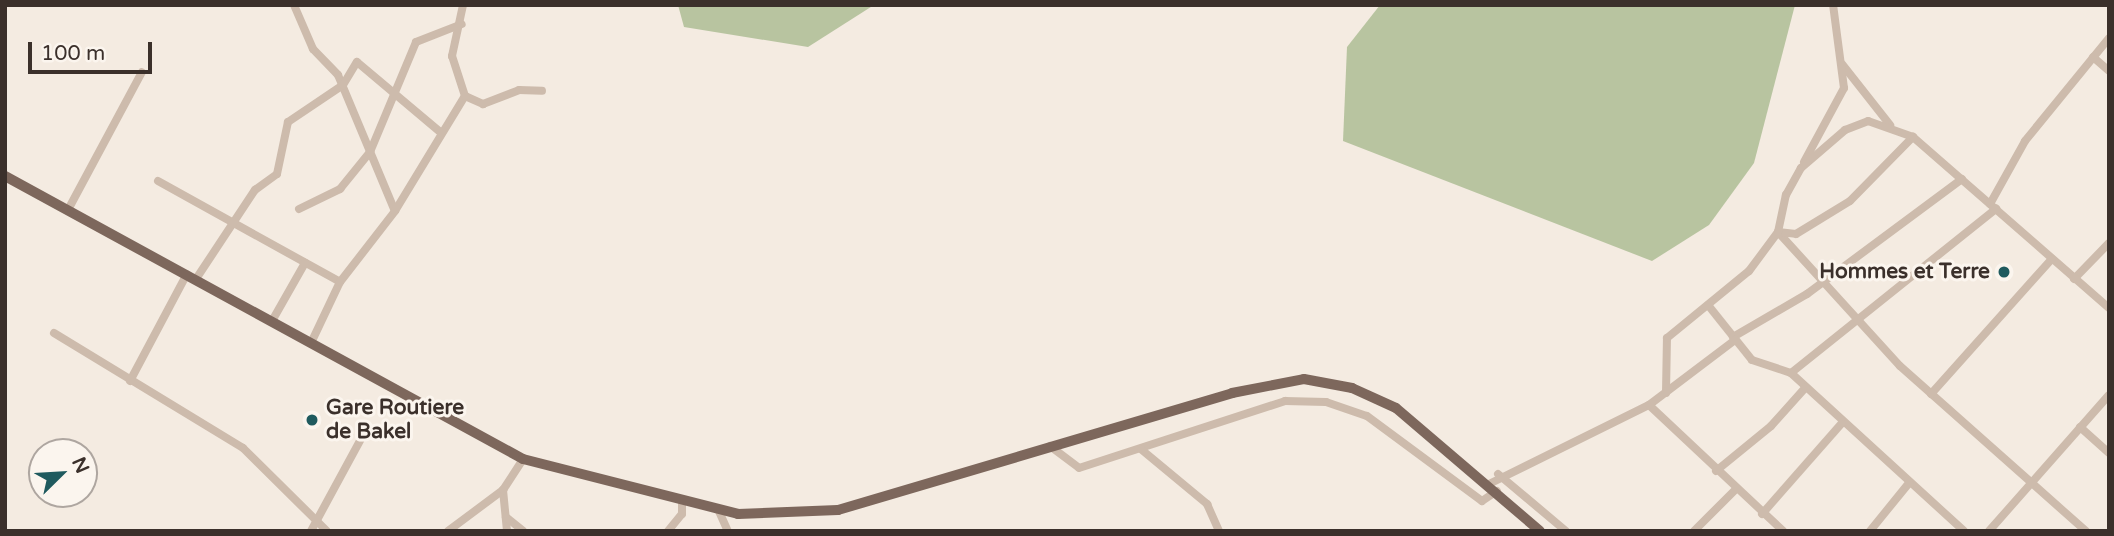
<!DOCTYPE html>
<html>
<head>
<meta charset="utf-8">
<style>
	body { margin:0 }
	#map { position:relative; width:2114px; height:536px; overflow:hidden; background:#f4ebe1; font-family:"Varela Round",sans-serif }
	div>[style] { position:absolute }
	.green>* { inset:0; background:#b8c4a0 }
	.minor>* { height:8px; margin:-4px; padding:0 4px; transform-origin:4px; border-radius:4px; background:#cdbbac }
	.major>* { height:10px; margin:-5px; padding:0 5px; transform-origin:5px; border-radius:5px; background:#7d675c }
	.dots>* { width:19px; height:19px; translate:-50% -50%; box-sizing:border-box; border:4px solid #fbf5ee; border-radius:50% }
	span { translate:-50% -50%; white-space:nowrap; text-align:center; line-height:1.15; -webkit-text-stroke:6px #fbf5ee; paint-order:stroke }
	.poi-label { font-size:21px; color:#3b302b; font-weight:700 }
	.right { translate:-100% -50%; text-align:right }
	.left { translate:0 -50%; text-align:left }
	.frame { position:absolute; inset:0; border:7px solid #3b302b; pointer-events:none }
	.north { position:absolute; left:28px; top:438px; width:70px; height:70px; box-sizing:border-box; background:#fbf5ee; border:2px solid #aea6a0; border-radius:50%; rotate:66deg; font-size:19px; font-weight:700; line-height:28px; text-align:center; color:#3b302b }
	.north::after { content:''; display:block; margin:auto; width:24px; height:32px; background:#1f5a5e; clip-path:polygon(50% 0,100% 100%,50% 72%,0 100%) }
	.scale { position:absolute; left:28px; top:42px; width:124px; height:32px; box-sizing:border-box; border:4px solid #3b302b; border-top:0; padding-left:9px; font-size:21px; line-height:24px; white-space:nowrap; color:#3b302b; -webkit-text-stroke:5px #fbf5ee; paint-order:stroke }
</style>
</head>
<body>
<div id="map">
	<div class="green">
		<i style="clip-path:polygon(678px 5px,874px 5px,808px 47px,684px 27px)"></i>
		<i style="clip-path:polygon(1380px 5px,1795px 5px,1754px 163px,1709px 225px,1652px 261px,1343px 141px,1347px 47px)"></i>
	</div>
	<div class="minor">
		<i style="left:294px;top:5px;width:48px;rotate:66.6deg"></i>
		<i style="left:313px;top:49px;width:36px;rotate:46deg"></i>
		<i style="left:338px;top:75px;width:147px;rotate:67.3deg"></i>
		<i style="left:2093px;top:57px;width:21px;rotate:41deg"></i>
		<i style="left:1842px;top:64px;width:78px;rotate:51.8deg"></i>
		<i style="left:465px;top:96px;width:20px;rotate:24deg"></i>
		<i style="left:483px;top:104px;width:39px;rotate:-21deg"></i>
		<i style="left:519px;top:90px;width:23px;rotate:2deg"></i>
		<i style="left:1804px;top:162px;width:84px;rotate:-61.6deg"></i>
		<i style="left:1844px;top:88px;width:84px;rotate:-97.5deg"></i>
		<i style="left:158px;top:181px;width:208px;rotate:29deg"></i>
		<i style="left:1990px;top:204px;width:72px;rotate:-60.9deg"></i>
		<i style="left:2025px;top:141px;width:133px;rotate:-50.8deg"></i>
		<i style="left:69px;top:208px;width:154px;rotate:-61.8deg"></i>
		<i style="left:299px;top:209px;width:46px;rotate:-26deg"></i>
		<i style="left:340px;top:189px;width:48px;rotate:-51deg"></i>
		<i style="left:370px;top:152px;width:119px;rotate:-67.3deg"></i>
		<i style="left:416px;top:42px;width:49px;rotate:-21.4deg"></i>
		<i style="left:1778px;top:232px;width:181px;rotate:47.7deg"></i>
		<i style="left:1900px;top:366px;width:249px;rotate:41.6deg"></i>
		<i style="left:1778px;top:232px;width:18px;rotate:6deg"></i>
		<i style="left:1796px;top:234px;width:63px;rotate:-31.4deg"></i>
		<i style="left:1850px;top:201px;width:90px;rotate:-45.5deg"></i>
		<i style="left:196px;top:279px;width:107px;rotate:-56.5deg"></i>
		<i style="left:255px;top:190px;width:27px;rotate:-36deg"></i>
		<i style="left:277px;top:174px;width:53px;rotate:-78.1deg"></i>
		<i style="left:288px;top:122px;width:66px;rotate:-33.9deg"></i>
		<i style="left:343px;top:85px;width:27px;rotate:-59deg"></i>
		<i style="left:357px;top:62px;width:107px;rotate:40.1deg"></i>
		<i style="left:2074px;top:279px;width:50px;rotate:-45.8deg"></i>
		<i style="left:1708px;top:305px;width:70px;rotate:51.3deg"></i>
		<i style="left:1752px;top:360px;width:41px;rotate:18.4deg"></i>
		<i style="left:1791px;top:373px;width:234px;rotate:42.4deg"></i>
		<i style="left:272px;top:321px;width:67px;rotate:-60.4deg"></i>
		<i style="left:54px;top:333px;width:221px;rotate:31.3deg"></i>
		<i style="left:243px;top:448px;width:118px;rotate:44.7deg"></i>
		<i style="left:1733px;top:337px;width:86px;rotate:-30.2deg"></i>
		<i style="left:1807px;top:294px;width:193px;rotate:-36.6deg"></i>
		<i style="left:311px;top:343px;width:68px;rotate:-64.6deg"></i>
		<i style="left:340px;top:282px;width:90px;rotate:-52.2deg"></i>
		<i style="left:395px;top:211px;width:135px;rotate:-58.7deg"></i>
		<i style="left:465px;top:96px;width:42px;rotate:-108deg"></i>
		<i style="left:452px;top:56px;width:52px;rotate:-77.8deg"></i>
		<i style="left:1791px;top:373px;width:263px;rotate:-38.7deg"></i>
		<i style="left:130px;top:381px;width:121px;rotate:-62deg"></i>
		<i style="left:1666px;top:393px;width:55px;rotate:-89deg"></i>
		<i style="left:1667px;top:338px;width:106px;rotate:-39.3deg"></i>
		<i style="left:1749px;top:271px;width:49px;rotate:-53.4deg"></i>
		<i style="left:1778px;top:232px;width:38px;rotate:-78deg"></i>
		<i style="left:1786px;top:195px;width:31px;rotate:-61deg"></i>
		<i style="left:1801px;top:168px;width:58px;rotate:-40.8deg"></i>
		<i style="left:1845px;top:130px;width:25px;rotate:-21deg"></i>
		<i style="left:1868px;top:121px;width:48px;rotate:19.6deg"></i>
		<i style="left:1913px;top:137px;width:260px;rotate:41.1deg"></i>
		<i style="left:1931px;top:394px;width:180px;rotate:-48.2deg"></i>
		<i style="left:1649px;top:405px;width:184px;rotate:43.2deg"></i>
		<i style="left:2080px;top:427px;width:39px;rotate:42deg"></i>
		<i style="left:1050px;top:446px;width:36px;rotate:37deg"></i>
		<i style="left:1079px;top:468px;width:217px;rotate:-18deg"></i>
		<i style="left:1285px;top:401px;width:41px;rotate:1.4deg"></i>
		<i style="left:1326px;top:402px;width:43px;rotate:18.9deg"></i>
		<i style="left:1367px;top:416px;width:143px;rotate:36.5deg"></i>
		<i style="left:1482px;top:501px;width:18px;rotate:-34deg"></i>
		<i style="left:1142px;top:450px;width:85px;rotate:39.7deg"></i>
		<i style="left:1207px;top:504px;width:30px;rotate:66deg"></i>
		<i style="left:1716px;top:471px;width:71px;rotate:-39.3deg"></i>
		<i style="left:1771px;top:426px;width:52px;rotate:-48.1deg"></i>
		<i style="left:1498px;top:474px;width:89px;rotate:40deg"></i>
		<i style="left:1489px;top:484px;width:178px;rotate:-26.3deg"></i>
		<i style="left:1649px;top:405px;width:108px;rotate:-37.1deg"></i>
		<i style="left:503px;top:490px;width:41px;rotate:84.4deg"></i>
		<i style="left:718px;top:509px;width:24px;rotate:66deg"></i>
		<i style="left:1762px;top:514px;width:120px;rotate:-48.7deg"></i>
		<i style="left:506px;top:517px;width:22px;rotate:39deg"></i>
		<i style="left:311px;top:531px;width:117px;rotate:-61.5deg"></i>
		<i style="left:448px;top:531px;width:69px;rotate:-36.7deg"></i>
		<i style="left:503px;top:490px;width:37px;rotate:-57deg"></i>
		<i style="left:668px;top:531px;width:22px;rotate:-51deg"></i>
		<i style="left:682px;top:514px;width:14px;rotate:-90deg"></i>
		<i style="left:1694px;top:531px;width:58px;rotate:-45deg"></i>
		<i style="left:1870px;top:531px;width:62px;rotate:-50.9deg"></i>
		<i style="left:1989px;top:531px;width:181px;rotate:-48.6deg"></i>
	</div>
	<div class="major">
		<i style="left:5px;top:176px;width:590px;rotate:28.65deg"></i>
		<i style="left:523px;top:459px;width:222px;rotate:14.3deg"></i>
		<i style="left:738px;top:514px;width:100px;rotate:-2.3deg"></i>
		<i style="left:838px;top:510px;width:411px;rotate:-16.5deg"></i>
		<i style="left:1232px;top:393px;width:73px;rotate:-11deg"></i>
		<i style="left:1304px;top:379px;width:49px;rotate:10.6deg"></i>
		<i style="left:1352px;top:388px;width:48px;rotate:24.4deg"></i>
		<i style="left:1396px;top:408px;width:189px;rotate:40.5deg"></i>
	</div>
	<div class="dots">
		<i style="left:2004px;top:272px;background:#1f5a5e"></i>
		<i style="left:312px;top:420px;background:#1f5a5e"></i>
	</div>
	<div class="poi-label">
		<span class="right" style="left:1990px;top:272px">Hommes et Terre</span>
		<span class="left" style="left:326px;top:420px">Gare Routiere<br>de Bakel</span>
	</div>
	<div class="frame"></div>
	<div class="north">N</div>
	<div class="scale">100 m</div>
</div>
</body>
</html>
